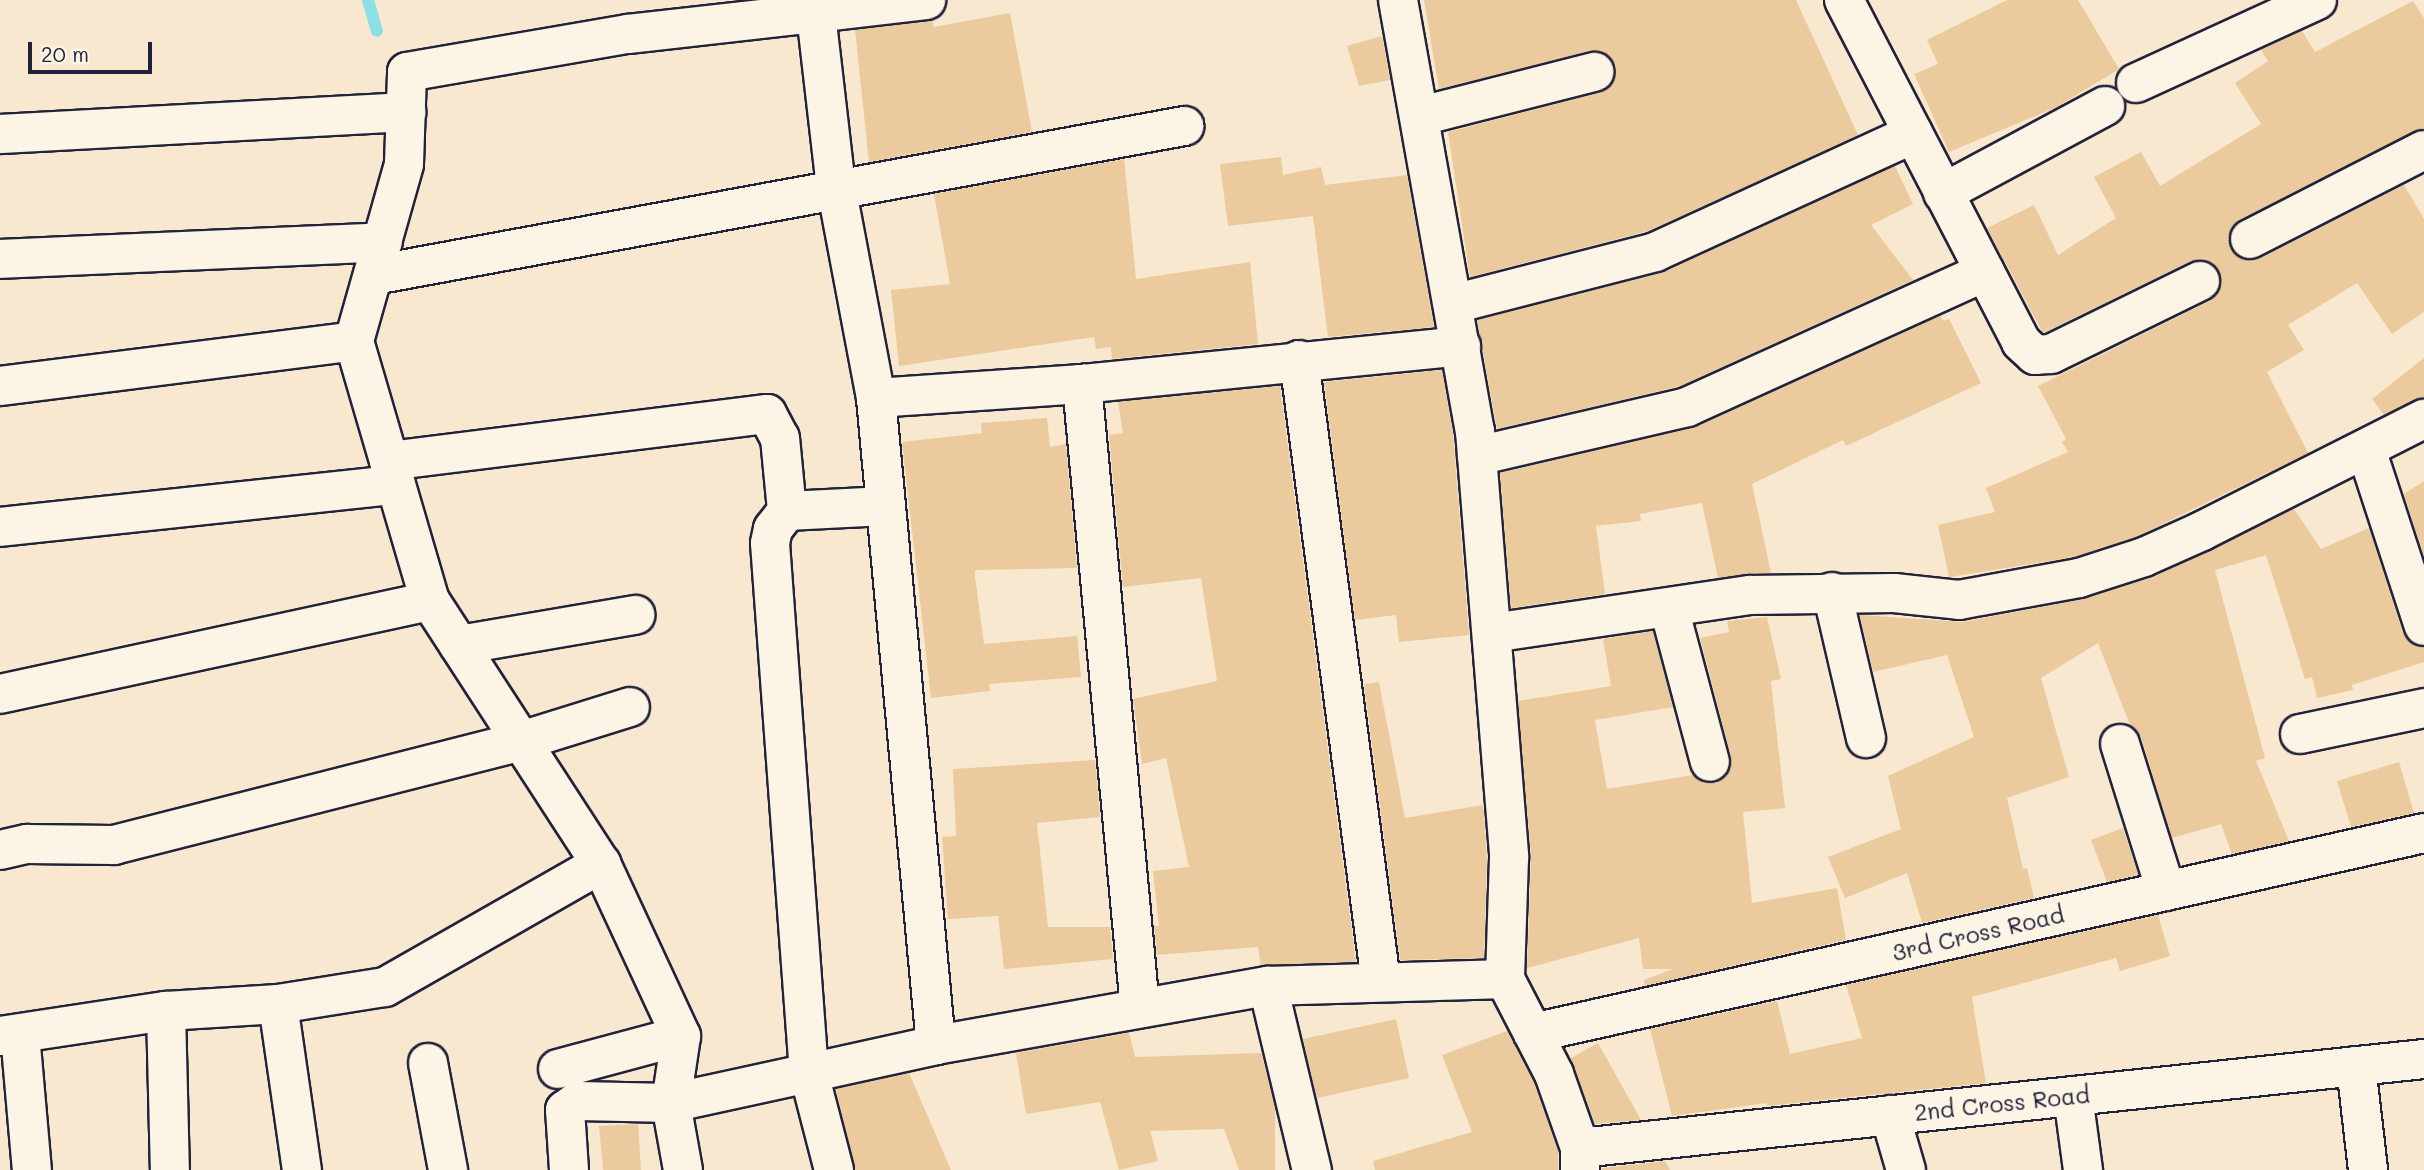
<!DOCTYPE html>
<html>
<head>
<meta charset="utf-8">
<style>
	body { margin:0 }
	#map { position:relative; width:2424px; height:1170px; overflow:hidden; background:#f7e8cf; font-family:Mali,sans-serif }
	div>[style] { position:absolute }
	.stream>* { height:12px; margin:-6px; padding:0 6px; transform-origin:6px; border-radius:6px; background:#8ddfe6 }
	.building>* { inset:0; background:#ebcb9d }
	.roads { filter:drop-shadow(2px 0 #22223b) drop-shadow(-2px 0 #22223b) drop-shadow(0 2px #22223b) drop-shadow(0 -2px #22223b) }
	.minor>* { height:38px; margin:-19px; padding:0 19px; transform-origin:19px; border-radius:19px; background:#fcf5e5 }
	span { translate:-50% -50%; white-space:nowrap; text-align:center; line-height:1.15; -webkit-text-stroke:5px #fcf5e5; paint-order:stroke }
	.street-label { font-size:23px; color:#22223b }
	.scale { position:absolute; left:28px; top:42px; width:124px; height:32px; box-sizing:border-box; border:4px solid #22223b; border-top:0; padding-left:9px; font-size:21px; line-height:24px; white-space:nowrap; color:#22223b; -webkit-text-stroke:5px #fcf5e5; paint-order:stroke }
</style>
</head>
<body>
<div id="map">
	<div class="stream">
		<i style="left:368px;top:0;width:32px;rotate:74deg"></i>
	</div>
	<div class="building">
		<i style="clip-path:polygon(1424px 0,1796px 0,1858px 135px,1648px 231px,1470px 277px,1448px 132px,1599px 93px,1610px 87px,1615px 67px,1609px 56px,1589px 51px,1439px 89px)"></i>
		<i style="clip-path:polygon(2007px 0,2078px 0,2119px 69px,2057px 107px,1949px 152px,1914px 74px,1938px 64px,1927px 40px)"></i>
		<i style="clip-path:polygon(2413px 1px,2424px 18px,2424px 128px,2240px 220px,2228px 239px,2238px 257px,2259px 259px,2404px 185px,2424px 219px,2424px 312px,2392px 334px,2357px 283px,2288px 325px,2304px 350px,2267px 372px,2308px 453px,2136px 537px,2074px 557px,1949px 577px,1938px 525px,1995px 512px,1986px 488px,2068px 452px,2062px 442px,2066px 439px,2038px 386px,2210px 301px,2222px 283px,2213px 263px,2191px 261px,2043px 333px,1987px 228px,2034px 205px,2058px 255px,2116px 218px,2094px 177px,2141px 152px,2160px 186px,2261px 124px,2235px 83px,2268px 61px,2261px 50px,2302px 31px,2315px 52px)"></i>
		<i style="clip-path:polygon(1010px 13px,1032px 132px,869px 162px,855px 30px,933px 20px,933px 27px)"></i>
		<i style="clip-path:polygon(1382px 36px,1390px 80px,1359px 86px,1347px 46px)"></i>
		<i style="clip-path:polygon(1281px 157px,1283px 175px,1321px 167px,1325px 185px,1407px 175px,1434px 327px,1328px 337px,1313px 216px,1228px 226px,1220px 164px)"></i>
		<i style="clip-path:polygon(1124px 159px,1136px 279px,1250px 262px,1258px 344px,1112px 359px,1111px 347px,1096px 349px,1094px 337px,899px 366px,891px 290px,950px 284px,934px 194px)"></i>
		<i style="clip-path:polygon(1895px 166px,1913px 204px,1871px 225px,1913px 280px,1680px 386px,1497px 429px,1477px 320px,1664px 272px)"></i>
		<i style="clip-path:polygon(1940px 316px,1944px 321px,1949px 319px,1981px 383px,1846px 446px,1843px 440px,1752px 484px,1771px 573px,1718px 578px,1702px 503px,1640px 514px,1641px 521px,1596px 526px,1605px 594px,1511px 608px,1500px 473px,1696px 427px)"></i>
		<i style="clip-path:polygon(2424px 358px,2424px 397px,2384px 415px,2372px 399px)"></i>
		<i style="clip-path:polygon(1442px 370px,1453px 434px,1469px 635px,1399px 642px,1396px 615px,1355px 620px,1324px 382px)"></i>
		<i style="clip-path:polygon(1280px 386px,1356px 962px,1261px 965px,1258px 947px,1157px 955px,1154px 926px,1159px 926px,1153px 871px,1189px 867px,1166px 758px,1142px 764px,1133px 699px,1217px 681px,1201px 578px,1123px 587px,1109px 435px,1123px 433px,1118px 402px)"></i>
		<i style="clip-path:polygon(1047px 418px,1050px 447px,1066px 444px,1077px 568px,975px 570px,975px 577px,984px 644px,1077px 636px,1081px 677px,989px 684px,990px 691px,931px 698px,902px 442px,982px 433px,981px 423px)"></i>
		<i style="clip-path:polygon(2424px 481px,2424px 556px,2404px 494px)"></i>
		<i style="clip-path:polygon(2294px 509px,2321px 549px,2369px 528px,2403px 633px,2410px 643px,2424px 647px,2424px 662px,2352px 685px,2353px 690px,2317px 698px,2312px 677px,2305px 679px,2266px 555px,2215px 570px,2265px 758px,2256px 761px,2289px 841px,2232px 854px,2221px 824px,2172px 838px,2141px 737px,2130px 725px,2098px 643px,2041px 678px,2069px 777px,2007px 798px,2023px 869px,2027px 868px,2034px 898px,1922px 923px,1907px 873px,1845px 898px,1828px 857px,1901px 829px,1888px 776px,1974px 737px,1947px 655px,1873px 672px,1860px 615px,1963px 622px,2083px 599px,2153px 577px)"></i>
		<i style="clip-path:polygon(1767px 617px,1781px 679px,1771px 681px,1785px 808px,1743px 812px,1752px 903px,1837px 888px,1846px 940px,1645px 986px,1644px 980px,1673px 969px,1643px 969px,1639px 938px,1527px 968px,1531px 856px,1518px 701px,1611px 686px,1603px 639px,1653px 631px,1673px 707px,1595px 720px,1607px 789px,1693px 775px,1704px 783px,1716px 783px,1726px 777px,1731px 757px,1700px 638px,1729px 632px,1727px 621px)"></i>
		<i style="clip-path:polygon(1379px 682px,1405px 818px,1483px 805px,1487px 859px,1484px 958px,1400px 960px,1364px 684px)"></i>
		<i style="clip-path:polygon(1095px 760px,1100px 817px,1037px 823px,1048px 927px,1110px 927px,1113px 959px,1004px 969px,998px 916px,948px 919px,942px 837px,956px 836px,953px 769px)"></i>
		<i style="clip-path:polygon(2399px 762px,2414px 813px,2351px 827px,2337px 781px)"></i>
		<i style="clip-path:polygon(2123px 828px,2138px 875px,2107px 882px,2091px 840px)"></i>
		<i style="clip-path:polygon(2158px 915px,2170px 956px,2120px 971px,2116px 958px,1972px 997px,1986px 1083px,1767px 1106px,1767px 1103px,1672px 1116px,1650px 1029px,1777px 1001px,1790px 1054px,1862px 1038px,1846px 985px)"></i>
		<i style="clip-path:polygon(1396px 1019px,1409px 1078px,1317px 1098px,1303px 1039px)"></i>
		<i style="clip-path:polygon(1507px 1031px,1534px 1083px,1558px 1152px,1558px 1170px,1375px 1170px,1373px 1161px,1472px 1132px,1442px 1055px)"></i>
		<i style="clip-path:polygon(1129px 1033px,1135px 1057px,1261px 1053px,1275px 1108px,1275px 1170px,1239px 1170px,1224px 1129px,1150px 1131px,1158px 1161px,1119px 1170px,1100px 1102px,1026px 1114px,1016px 1053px)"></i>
		<i style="clip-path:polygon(1598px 1043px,1641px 1120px,1595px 1124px,1571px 1058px)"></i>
		<i style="clip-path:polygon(909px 1073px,951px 1170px,855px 1170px,836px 1089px)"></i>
		<i style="clip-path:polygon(638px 1124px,641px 1170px,603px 1170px,599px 1126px)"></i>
		<i style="clip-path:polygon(1665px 1161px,1670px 1170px,1602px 1170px,1602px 1168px)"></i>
	</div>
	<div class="roads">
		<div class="minor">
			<i style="left:1398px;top:0;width:438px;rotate:79.9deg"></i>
			<i style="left:1475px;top:431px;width:428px;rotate:85.4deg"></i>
			<i style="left:1509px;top:858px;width:121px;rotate:91.9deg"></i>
			<i style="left:1844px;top:0;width:385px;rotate:62.6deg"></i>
			<i style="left:2021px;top:342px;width:19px;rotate:43deg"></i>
			<i style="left:2035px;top:355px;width:16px;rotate:-4deg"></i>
			<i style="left:2051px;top:354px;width:166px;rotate:-26.1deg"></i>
			<i style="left:2136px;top:83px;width:199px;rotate:-24.6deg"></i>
			<i style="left:1421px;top:116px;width:179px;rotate:-14.3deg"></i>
			<i style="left:0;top:134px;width:407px;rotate:-3.1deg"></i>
			<i style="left:1943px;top:193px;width:184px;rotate:-28.2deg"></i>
			<i style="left:2250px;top:239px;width:195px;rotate:-27.1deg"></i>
			<i style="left:0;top:259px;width:383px;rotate:-2.5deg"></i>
			<i style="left:374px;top:275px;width:824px;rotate:-10.42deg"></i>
			<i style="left:1453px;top:304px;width:209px;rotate:-14.4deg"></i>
			<i style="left:1655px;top:252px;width:284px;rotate:-24.6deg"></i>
			<i style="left:1299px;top:360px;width:627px;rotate:82.49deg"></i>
			<i style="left:0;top:386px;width:357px;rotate:-7.2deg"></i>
			<i style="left:876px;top:398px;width:206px;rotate:-3.9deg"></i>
			<i style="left:2366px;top:449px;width:186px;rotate:71.9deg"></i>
			<i style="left:1477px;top:456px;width:216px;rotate:-13.1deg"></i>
			<i style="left:1687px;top:407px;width:327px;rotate:-24.4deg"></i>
			<i style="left:389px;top:461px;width:381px;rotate:-7.1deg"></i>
			<i style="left:767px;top:414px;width:27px;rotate:62deg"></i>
			<i style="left:780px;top:438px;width:73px;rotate:84.5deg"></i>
			<i style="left:787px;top:511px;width:99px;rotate:-2.9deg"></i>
			<i style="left:0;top:527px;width:398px;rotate:-6.1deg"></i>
			<i style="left:1832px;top:592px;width:150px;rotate:76.9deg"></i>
			<i style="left:1669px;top:608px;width:159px;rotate:75.1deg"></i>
			<i style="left:1492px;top:633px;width:261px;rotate:-8.4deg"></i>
			<i style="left:1750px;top:595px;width:144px;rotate:-0.8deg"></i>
			<i style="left:1894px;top:593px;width:65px;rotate:6.1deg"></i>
			<i style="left:1959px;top:600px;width:122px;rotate:-10.4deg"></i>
			<i style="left:2079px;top:578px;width:68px;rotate:-17.9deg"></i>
			<i style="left:2144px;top:557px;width:64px;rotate:-24.1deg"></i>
			<i style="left:2202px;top:531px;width:249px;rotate:-26.8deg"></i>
			<i style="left:459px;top:645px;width:179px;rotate:-9.7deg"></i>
			<i style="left:0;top:694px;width:440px;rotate:-12.2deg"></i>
			<i style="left:2300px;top:734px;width:127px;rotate:-11.8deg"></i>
			<i style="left:2120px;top:744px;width:154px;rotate:72.6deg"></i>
			<i style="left:0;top:850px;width:28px;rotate:-13deg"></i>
			<i style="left:27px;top:844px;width:87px;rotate:0.7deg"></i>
			<i style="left:114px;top:845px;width:420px;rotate:-14.3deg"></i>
			<i style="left:521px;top:741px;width:114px;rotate:-17.3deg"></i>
			<i style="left:1268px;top:986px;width:189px;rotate:76.6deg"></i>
			<i style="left:278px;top:1004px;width:168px;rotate:81.8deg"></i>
			<i style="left:1140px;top:1008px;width:627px;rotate:-95.31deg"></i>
			<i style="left:1082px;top:384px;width:381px;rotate:-5.7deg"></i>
			<i style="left:166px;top:1011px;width:159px;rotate:88.6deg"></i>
			<i style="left:1533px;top:1033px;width:913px;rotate:-12.65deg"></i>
			<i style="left:20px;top:1034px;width:137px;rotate:85deg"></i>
			<i style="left:0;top:1036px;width:168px;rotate:-8.6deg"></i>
			<i style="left:166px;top:1011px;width:112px;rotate:-3.6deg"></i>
			<i style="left:278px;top:1004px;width:108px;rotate:-9deg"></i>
			<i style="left:385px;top:987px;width:249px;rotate:-29.7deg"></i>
			<i style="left:936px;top:1045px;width:337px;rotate:-10.1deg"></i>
			<i style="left:1268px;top:986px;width:237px;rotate:-1.7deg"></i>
			<i style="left:1505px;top:979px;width:107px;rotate:62.7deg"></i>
			<i style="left:1554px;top:1074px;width:78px;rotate:70.6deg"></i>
			<i style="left:1580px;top:1148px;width:22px;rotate:90deg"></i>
			<i style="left:428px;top:1063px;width:109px;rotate:79.4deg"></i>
			<i style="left:2356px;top:1066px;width:105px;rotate:83.4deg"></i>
			<i style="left:558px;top:1069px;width:127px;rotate:-15deg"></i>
			<i style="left:2073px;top:1096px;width:75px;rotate:82.3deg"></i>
			<i style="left:1890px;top:1115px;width:57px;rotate:73.8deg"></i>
			<i style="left:1580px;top:1148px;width:849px;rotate:-6.02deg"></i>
			<i style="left:569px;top:1170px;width:60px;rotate:-93.8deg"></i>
			<i style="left:565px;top:1110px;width:16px;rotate:-35deg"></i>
			<i style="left:578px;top:1101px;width:93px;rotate:1.2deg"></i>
			<i style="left:671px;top:1103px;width:141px;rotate:-12.3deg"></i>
			<i style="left:809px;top:1073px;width:531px;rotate:-94.21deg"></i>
			<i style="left:770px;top:543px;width:14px;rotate:-78deg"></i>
			<i style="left:773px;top:529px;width:23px;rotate:-52deg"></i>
			<i style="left:683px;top:1170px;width:68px;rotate:-100.2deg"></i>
			<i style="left:671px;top:1103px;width:68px;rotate:-81.5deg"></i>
			<i style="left:681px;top:1036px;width:190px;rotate:-114.9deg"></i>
			<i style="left:601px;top:864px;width:314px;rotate:-123deg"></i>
			<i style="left:430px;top:601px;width:271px;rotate:-106.3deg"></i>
			<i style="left:354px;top:341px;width:184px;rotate:-74.2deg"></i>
			<i style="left:404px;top:164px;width:92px;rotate:-88.1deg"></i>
			<i style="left:407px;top:72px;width:224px;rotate:-9.8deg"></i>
			<i style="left:628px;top:34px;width:189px;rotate:-6.4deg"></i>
			<i style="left:834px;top:1170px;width:100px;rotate:-104.5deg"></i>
			<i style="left:809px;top:1073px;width:130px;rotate:-12.4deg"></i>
			<i style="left:936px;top:1045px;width:650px;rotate:-95.3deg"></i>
			<i style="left:876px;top:398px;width:215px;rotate:-100.7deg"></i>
			<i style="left:836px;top:187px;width:175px;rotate:-96.6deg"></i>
			<i style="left:816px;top:13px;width:111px;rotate:-6.7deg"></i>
		</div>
	</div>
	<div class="street-label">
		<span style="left:1978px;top:933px;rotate:-13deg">3rd Cross Road</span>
		<span style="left:2002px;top:1103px;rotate:-6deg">2nd Cross Road</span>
	</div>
	<div class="scale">20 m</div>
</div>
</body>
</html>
